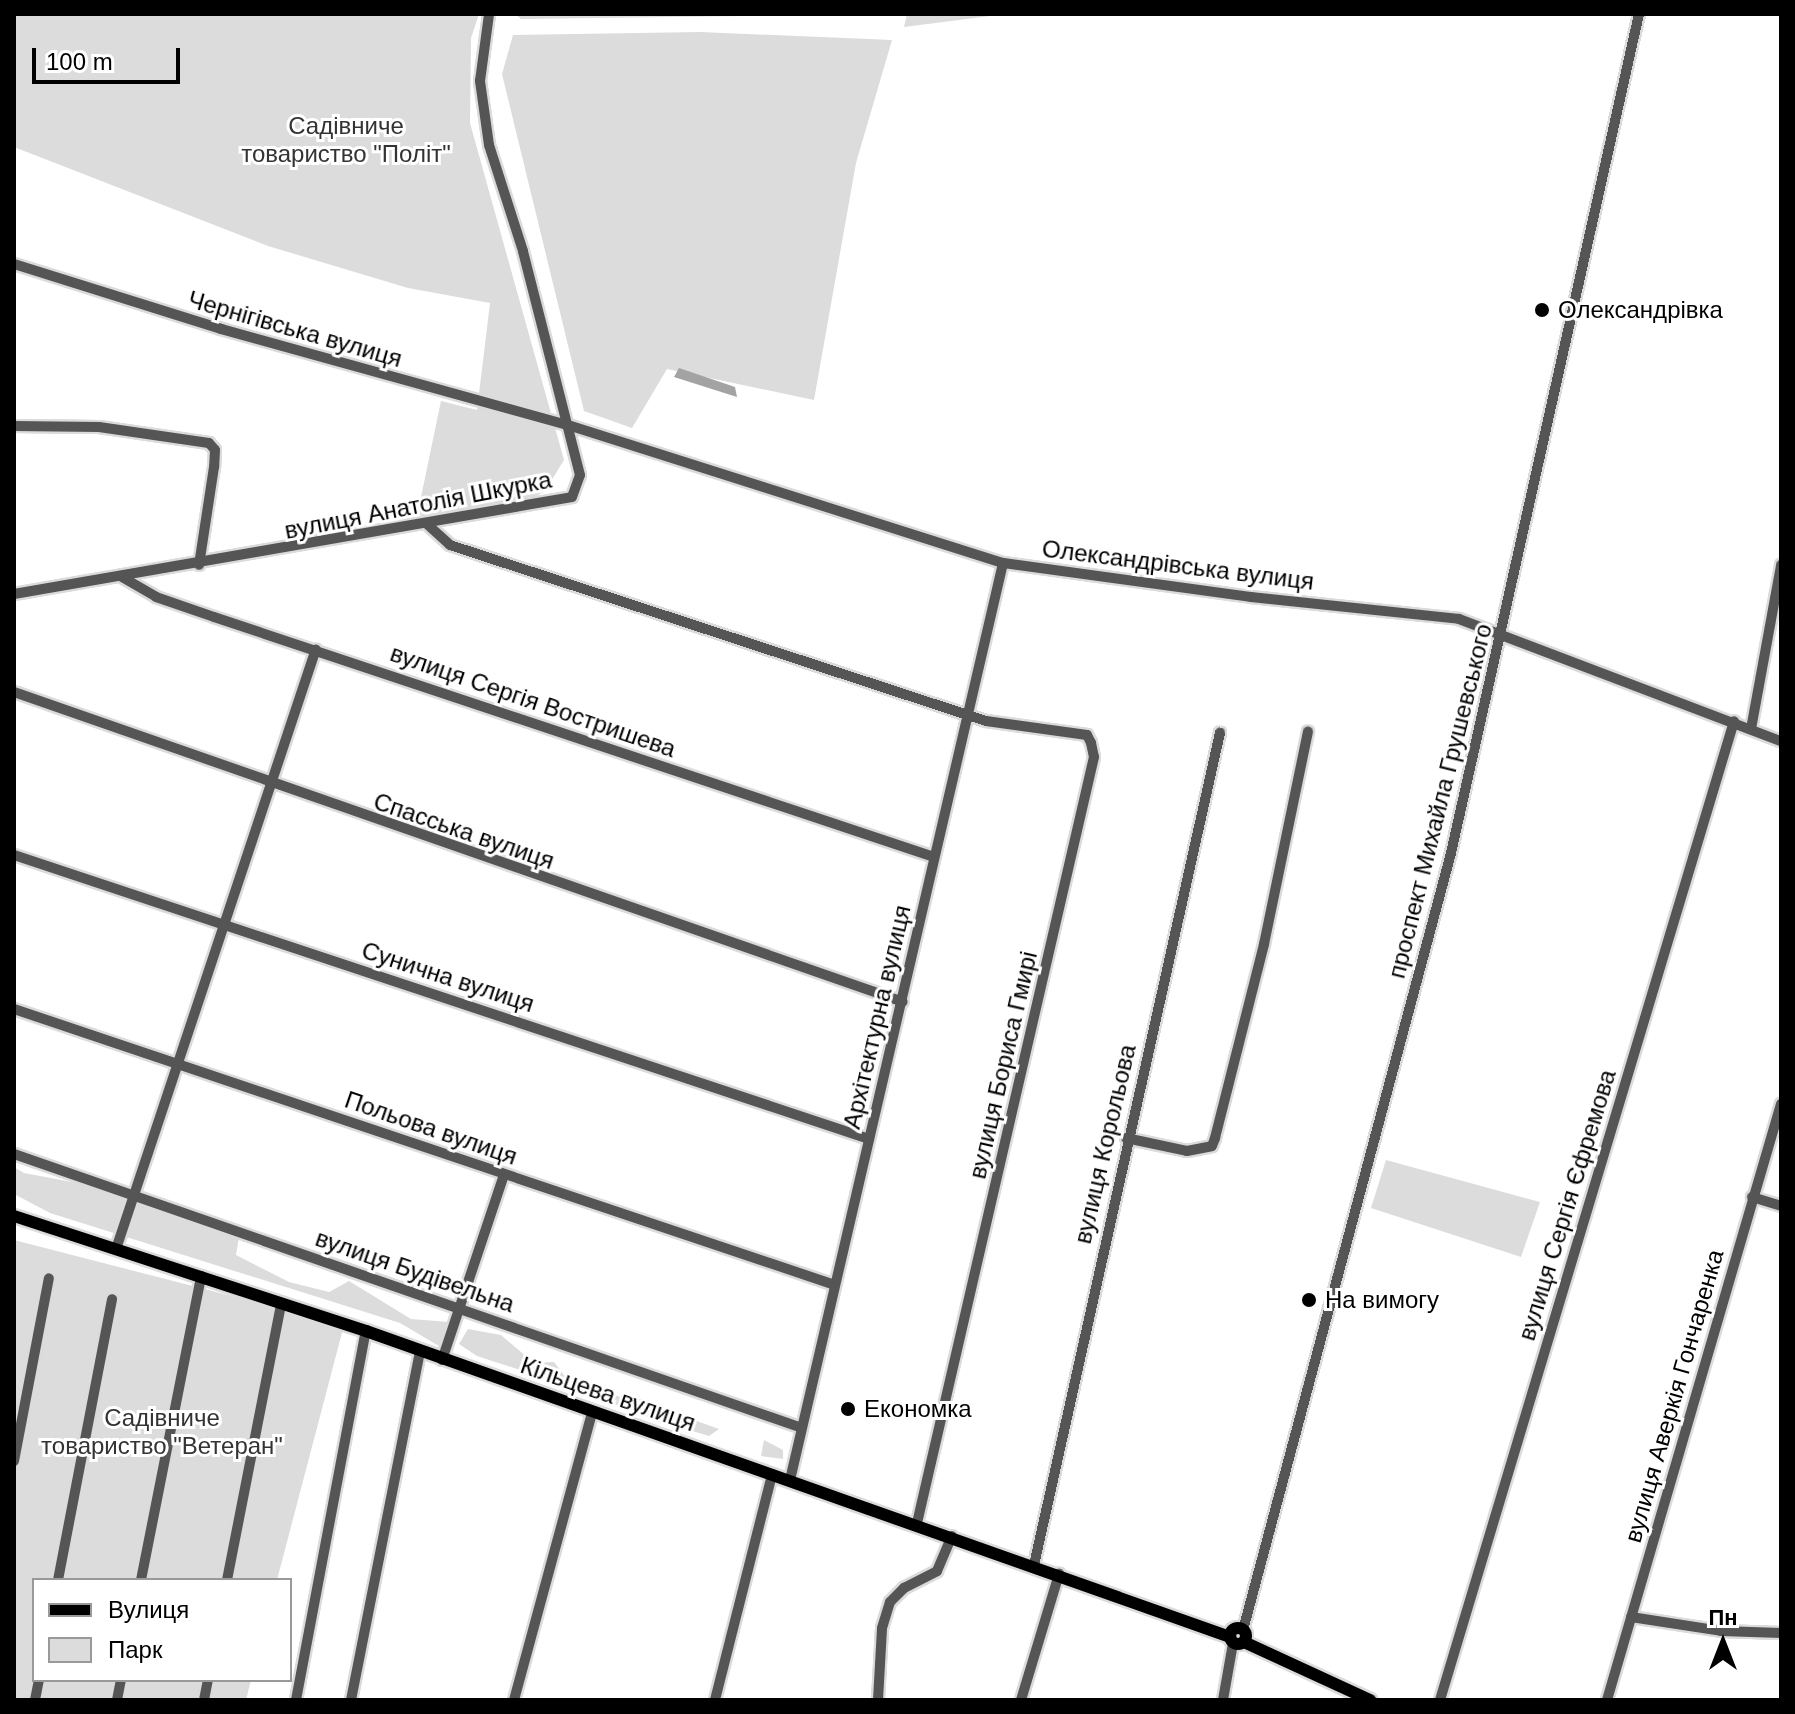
<!DOCTYPE html>
<html>
<head>
<meta charset="utf-8">
<style>
	body { margin:0 }
	#map { position:relative; width:1795px; height:1714px; overflow:hidden; background:#fff; font-family:Arial,sans-serif }
	div>[style] { position:absolute }
	.green>* { inset:0; background:#dcdcdc }
	.water>* { inset:0; background:#a3a3a3 }
	.roads { filter:drop-shadow(2px 0 #dbdbdb) drop-shadow(-2px 0 #dbdbdb) drop-shadow(0 2px #dbdbdb) drop-shadow(0 -2px #dbdbdb) }
	.minor>* { height:10px; margin:-5px; padding:0 5px; transform-origin:5px; border-radius:5px; background:#555 }
	.major>* { height:12px; margin:-6px; padding:0 6px; transform-origin:6px; border-radius:6px; background:#000 }
	.major>.ring { margin:-6px; padding:0; box-sizing:content-box; background:none; border:12px solid #000; border-radius:50% }
	.dots>* { width:22px; height:22px; translate:-50% -50%; box-sizing:border-box; border:4px solid #fff; border-radius:50% }
	span { translate:-50% -50%; white-space:nowrap; text-align:center; line-height:1.15; -webkit-text-stroke:6px #fff; paint-order:stroke }
	.park-label { font-size:24px; color:#333 }
	.poi-label { font-size:24px; color:#000 }
	.left { translate:0 -50%; text-align:left }
	.street-label { font-size:24px; color:#000 }
	.frame { position:absolute; inset:0; border:16px solid #000; pointer-events:none }
	.legend { position:absolute; left:32px; top:1578px; width:260px; height:104px; box-sizing:border-box; background:#fff; border:2px solid #999; margin:0; padding:10px 14px; list-style:none; font-size:24px; color:#000 }
	.legend li { display:flex; align-items:center; gap:16px; height:40px }
	.legend b { width:40px; border:2px solid #999 }
	.north { position:absolute; left:1683px; top:1602px; width:80px; height:80px; -webkit-text-stroke:6px #fff; paint-order:stroke; rotate:0deg; font-size:22px; font-weight:700; line-height:32px; text-align:center; color:#000 }
	.north::after { content:''; display:block; margin:auto; width:28px; height:36px; background:#000; clip-path:polygon(50% 0,100% 100%,50% 72%,0 100%) }
	.scale { position:absolute; left:32px; top:48px; width:148px; height:36px; box-sizing:border-box; border:4px solid #000; border-top:0; padding-left:10px; font-size:24px; line-height:28px; white-space:nowrap; color:#000; -webkit-text-stroke:6px #fff; paint-order:stroke }
</style>
</head>
<body>
<div id="map">
	<div class="green">
		<i style="clip-path:polygon(14px 14px,479px 14px,471px 38px,470px 123px,564px 460px,545px 491px,528px 501px,416px 521px,441px 401px,477px 410px,490px 303px,408px 288px,268px 246px,14px 147px)"></i>
		<i style="clip-path:polygon(515px 14px,897px 14px,521px 19px)"></i>
		<i style="clip-path:polygon(907px 14px,1006px 14px,904px 27px)"></i>
		<i style="clip-path:polygon(700px 32px,892px 40px,856px 163px,814px 400px,667px 369px,632px 428px,584px 411px,502px 74px,513px 35px)"></i>
		<i style="clip-path:polygon(1386px 1160px,1540px 1202px,1521px 1257px,1371px 1208px)"></i>
		<i style="clip-path:polygon(14px 1167px,24px 1173px,93px 1186px,239px 1237px,236px 1255px,289px 1282px,329px 1292px,349px 1281px,411px 1319px,449px 1322px,439px 1346px,400px 1323px,50px 1213px,14px 1194px)"></i>
		<i style="clip-path:polygon(14px 1240px,344px 1325px,277px 1580px,34px 1580px,34px 1680px,251px 1680px,246px 1700px,14px 1700px)"></i>
		<i style="clip-path:polygon(468px 1329px,501px 1335px,534px 1363px,554px 1362px,573px 1387px,477px 1356px,459px 1344px)"></i>
		<i style="clip-path:polygon(601px 1390px,626px 1399px,644px 1399px,667px 1416px,683px 1416px,719px 1429px,709px 1436px,656px 1420px,599px 1398px)"></i>
		<i style="clip-path:polygon(764px 1440px,783px 1450px,783px 1459px,761px 1456px)"></i>
	</div>
	<div class="water">
		<i style="clip-path:polygon(679px 368px,735px 387px,737px 397px,674px 377px)"></i>
	</div>
	<div class="roads">
		<div class="minor">
			<i style="left:14px;top:264px;width:217px;rotate:17.4deg"></i>
			<i style="left:221px;top:329px;width:360px;rotate:15.5deg"></i>
			<i style="left:568px;top:425px;width:456px;rotate:17.6deg"></i>
			<i style="left:1003px;top:563px;width:250px;rotate:7.8deg"></i>
			<i style="left:1251px;top:597px;width:209px;rotate:6deg"></i>
			<i style="left:1459px;top:619px;width:344px;rotate:20.8deg"></i>
			<i style="left:14px;top:426px;width:85px;rotate:0.7deg"></i>
			<i style="left:99px;top:427px;width:111px;rotate:8.3deg"></i>
			<i style="left:209px;top:443px;width:9px;rotate:49deg"></i>
			<i style="left:215px;top:450px;width:17px;rotate:93deg"></i>
			<i style="left:214px;top:467px;width:99px;rotate:98.7deg"></i>
			<i style="left:428px;top:525px;width:30px;rotate:42deg"></i>
			<i style="left:450px;top:545px;width:564px;rotate:18.18deg"></i>
			<i style="left:986px;top:721px;width:102px;rotate:7.9deg"></i>
			<i style="left:1087px;top:735px;width:9px;rotate:63deg"></i>
			<i style="left:1091px;top:743px;width:14px;rotate:78deg"></i>
			<i style="left:1094px;top:757px;width:786px;rotate:103.01deg"></i>
			<i style="left:122px;top:577px;width:39px;rotate:30deg"></i>
			<i style="left:156px;top:597px;width:61px;rotate:19deg"></i>
			<i style="left:214px;top:617px;width:759px;rotate:18.43deg"></i>
			<i style="left:14px;top:594px;width:566px;rotate:-9.86deg"></i>
			<i style="left:572px;top:497px;width:23px;rotate:-70deg"></i>
			<i style="left:580px;top:475px;width:231px;rotate:-104.3deg"></i>
			<i style="left:523px;top:251px;width:111px;rotate:-107.8deg"></i>
			<i style="left:489px;top:145px;width:65px;rotate:-98deg"></i>
			<i style="left:480px;top:81px;width:68px;rotate:-82.3deg"></i>
			<i style="left:14px;top:692px;width:941px;rotate:19.22deg"></i>
			<i style="left:1751px;top:729px;width:167px;rotate:-79.6deg"></i>
			<i style="left:14px;top:855px;width:901px;rotate:18.37deg"></i>
			<i style="left:14px;top:1009px;width:866px;rotate:18.58deg"></i>
			<i style="left:1126px;top:1138px;width:62px;rotate:12deg"></i>
			<i style="left:1187px;top:1151px;width:25px;rotate:-11deg"></i>
			<i style="left:1212px;top:1146px;width:9px;rotate:-69deg"></i>
			<i style="left:1215px;top:1138px;width:200px;rotate:-75.8deg"></i>
			<i style="left:1264px;top:944px;width:217px;rotate:-78.3deg"></i>
			<i style="left:14px;top:1154px;width:834px;rotate:19.17deg"></i>
			<i style="left:1752px;top:1197px;width:30px;rotate:17deg"></i>
			<i style="left:116px;top:1249px;width:632px;rotate:-71.57deg"></i>
			<i style="left:442px;top:1360px;width:195px;rotate:-71.5deg"></i>
			<i style="left:14px;top:1461px;width:186px;rotate:-79.2deg"></i>
			<i style="left:790px;top:1480px;width:941px;rotate:-76.92deg"></i>
			<i style="left:1034px;top:1565px;width:853px;rotate:-77.4deg"></i>
			<i style="left:58px;top:1580px;width:286px;rotate:-79.1deg"></i>
			<i style="left:141px;top:1580px;width:310px;rotate:-78.8deg"></i>
			<i style="left:227px;top:1580px;width:281px;rotate:-78.9deg"></i>
			<i style="left:1631px;top:1617px;width:91px;rotate:8.8deg"></i>
			<i style="left:1721px;top:1631px;width:60px;rotate:1.9deg"></i>
			<i style="left:1243px;top:1630px;width:804px;rotate:-75.01deg"></i>
			<i style="left:1451px;top:853px;width:860px;rotate:-77.37deg"></i>
			<i style="left:35px;top:1700px;width:20px;rotate:-79deg"></i>
			<i style="left:117px;top:1700px;width:20px;rotate:-79deg"></i>
			<i style="left:204px;top:1700px;width:20px;rotate:-79deg"></i>
			<i style="left:296px;top:1700px;width:376px;rotate:-79.3deg"></i>
			<i style="left:351px;top:1700px;width:356px;rotate:-78.8deg"></i>
			<i style="left:514px;top:1700px;width:298px;rotate:-74.8deg"></i>
			<i style="left:715px;top:1700px;width:233px;rotate:-75.8deg"></i>
			<i style="left:878px;top:1700px;width:72px;rotate:-86.8deg"></i>
			<i style="left:882px;top:1628px;width:27px;rotate:-73deg"></i>
			<i style="left:890px;top:1602px;width:20px;rotate:-45deg"></i>
			<i style="left:904px;top:1588px;width:37px;rotate:-27deg"></i>
			<i style="left:937px;top:1571px;width:38px;rotate:-67deg"></i>
			<i style="left:1021px;top:1700px;width:132px;rotate:-73.2deg"></i>
			<i style="left:1223px;top:1700px;width:58px;rotate:-80deg"></i>
			<i style="left:1440px;top:1700px;width:1022px;rotate:-73.28deg"></i>
			<i style="left:1607px;top:1700px;width:621px;rotate:-73.73deg"></i>
		</div>
		<div class="major">
			<i style="left:14px;top:1216px;width:370px;rotate:18.1deg"></i>
			<i style="left:366px;top:1331px;width:917px;rotate:19.5deg"></i>
			<i class="ring" style="left:1230px;top:1628px;width:4px;height:4px"></i>
			<i style="left:1244px;top:1642px;width:139px;rotate:24.7deg"></i>
		</div>
	</div>
	<div class="dots">
		<i style="left:1542px;top:310px;background:#000"></i>
		<i style="left:1309px;top:1300px;background:#000"></i>
		<i style="left:848px;top:1409px;background:#000"></i>
	</div>
	<div class="park-label">
		<span style="left:346px;top:140px">Садівниче<br>товариство "Політ"</span>
		<span style="left:162px;top:1432px">Садівниче<br>товариство "Ветеран"</span>
	</div>
	<div class="poi-label">
		<span class="left" style="left:1558px;top:310px">Олександрівка</span>
		<span class="left" style="left:1325px;top:1300px">На вимогу</span>
		<span class="left" style="left:864px;top:1409px">Економка</span>
	</div>
	<div class="street-label">
		<span style="left:295px;top:329px;rotate:16deg">Чернігівська вулиця</span>
		<span style="left:418px;top:505px;rotate:-11deg">вулиця Анатолія Шкурка</span>
		<span style="left:1178px;top:565px;rotate:7deg">Олександрівська вулиця</span>
		<span style="left:533px;top:701px;rotate:19deg">вулиця Сергія Востришева</span>
		<span style="left:1440px;top:801px;rotate:-76deg">проспект Михайла Грушевського</span>
		<span style="left:464px;top:831px;rotate:19deg">Спасська вулиця</span>
		<span style="left:448px;top:977px;rotate:18deg">Сунична вулиця</span>
		<span style="left:877px;top:1017px;rotate:-77deg">Архітектурна вулиця</span>
		<span style="left:1003px;top:1065px;rotate:-77deg">вулиця Бориса Гмирі</span>
		<span style="left:431px;top:1128px;rotate:19deg">Польова вулиця</span>
		<span style="left:1105px;top:1144px;rotate:-77deg">вулиця Корольова</span>
		<span style="left:1567px;top:1205px;rotate:-73deg">вулиця Сергія Єфремова</span>
		<span style="left:415px;top:1271px;rotate:19deg">вулиця Будівельна</span>
		<span style="left:608px;top:1394px;rotate:19deg">Кільцева вулиця</span>
		<span style="left:1674px;top:1396px;rotate:-74deg">вулиця Аверкія Гончаренка</span>
	</div>
	<div class="frame"></div>
	<ul class="legend">
	<li><b style="height:10px;background:#000"></b>Вулиця</li>
	<li><b style="height:22px;background:#dcdcdc"></b>Парк</li>
	</ul>
	<div class="north">Пн</div>
	<div class="scale">100 m</div>
</div>
</body>
</html>
